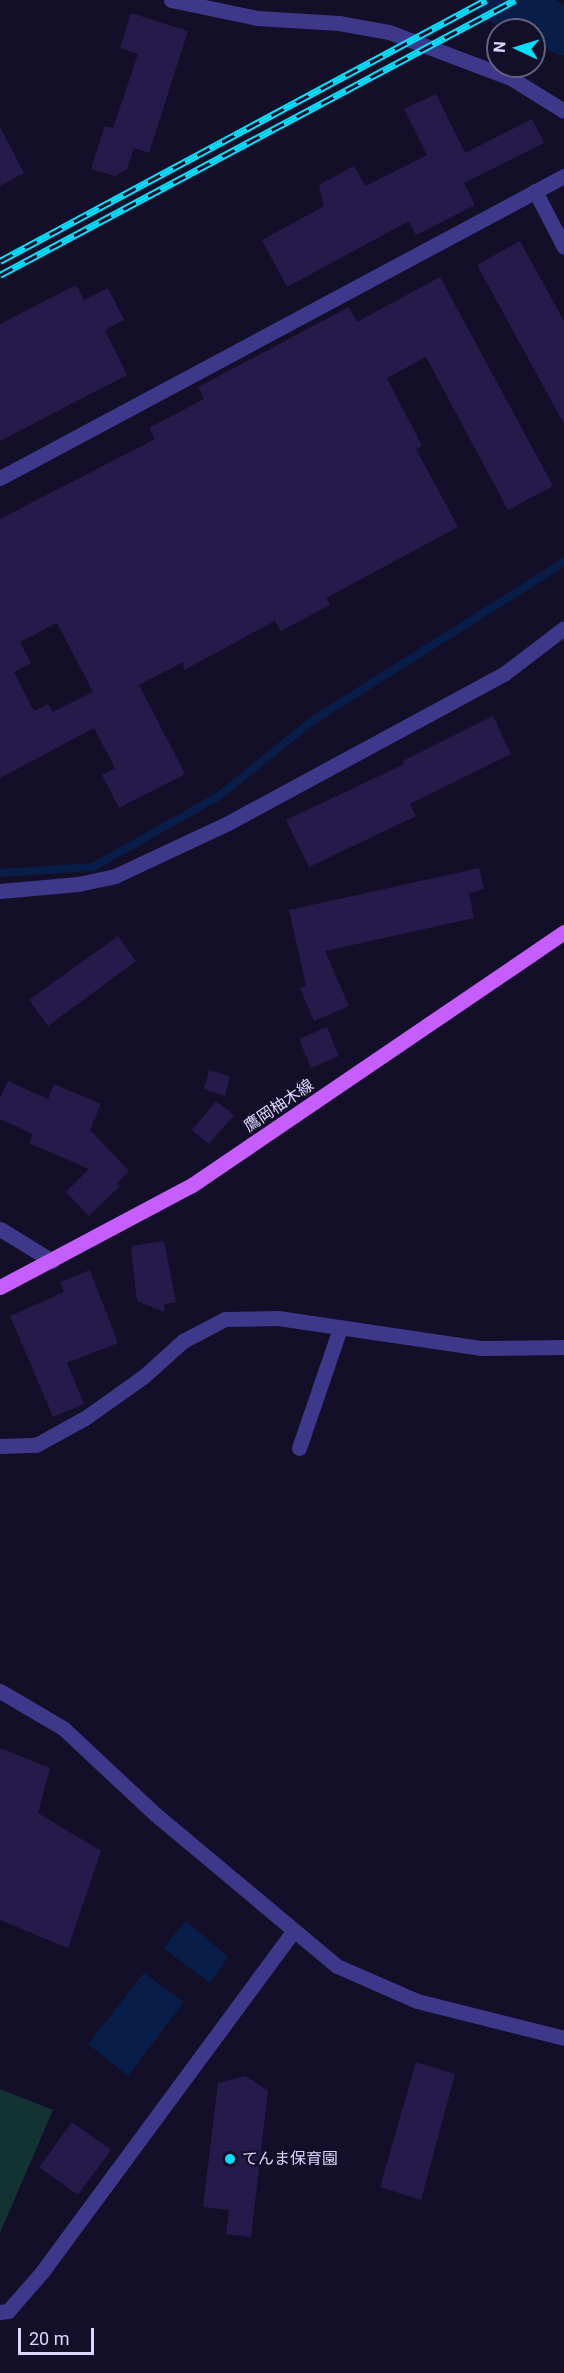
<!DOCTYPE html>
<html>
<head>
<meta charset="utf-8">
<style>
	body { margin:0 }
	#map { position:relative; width:564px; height:2373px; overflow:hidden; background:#140f28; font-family:Roboto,"Noto Sans JP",sans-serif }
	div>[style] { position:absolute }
	.green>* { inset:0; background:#123332 }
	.water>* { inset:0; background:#081e48 }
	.stream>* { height:8px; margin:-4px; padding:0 4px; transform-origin:4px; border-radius:4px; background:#081e48 }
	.river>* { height:46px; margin:-23px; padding:0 23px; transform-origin:23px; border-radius:23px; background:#081e48 }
	.building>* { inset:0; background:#251a4a }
	.minor>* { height:15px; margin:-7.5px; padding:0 7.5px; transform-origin:7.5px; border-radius:7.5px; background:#3d3889 }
	.major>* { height:15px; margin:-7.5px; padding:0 7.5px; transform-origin:7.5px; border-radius:7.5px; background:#c65dff }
	.rail>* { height:7px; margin-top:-3.5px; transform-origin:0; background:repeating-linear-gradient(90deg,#140f28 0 14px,#02e1ff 0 28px); box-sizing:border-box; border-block:2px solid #02e1ff }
	.dots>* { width:16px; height:16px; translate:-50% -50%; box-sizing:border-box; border:3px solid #140f28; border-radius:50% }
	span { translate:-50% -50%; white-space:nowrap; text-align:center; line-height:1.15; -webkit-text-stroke:4.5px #140f28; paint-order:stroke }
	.street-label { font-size:16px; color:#dcd6ff }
	.poi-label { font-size:16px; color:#dcd6ff }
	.left { translate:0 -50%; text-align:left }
	.north { position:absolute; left:486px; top:18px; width:60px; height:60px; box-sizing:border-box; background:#140f28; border:2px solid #645f7e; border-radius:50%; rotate:274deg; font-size:16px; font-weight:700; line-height:24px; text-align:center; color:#dcd6ff }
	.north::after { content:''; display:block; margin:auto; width:21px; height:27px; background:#02e1ff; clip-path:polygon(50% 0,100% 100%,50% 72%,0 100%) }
	.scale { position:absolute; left:18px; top:2328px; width:76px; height:27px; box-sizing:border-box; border:3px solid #dcd6ff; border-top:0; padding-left:8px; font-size:18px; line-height:21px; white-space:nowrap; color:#dcd6ff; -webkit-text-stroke:4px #140f28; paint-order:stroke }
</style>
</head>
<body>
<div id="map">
	<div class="green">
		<i style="clip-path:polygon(0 2089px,53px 2110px,0 2233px)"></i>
	</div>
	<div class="water">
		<i style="clip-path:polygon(186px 1921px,228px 1957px,210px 1983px,163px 1948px)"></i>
		<i style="clip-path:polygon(144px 1973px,184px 2002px,128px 2076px,88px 2044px)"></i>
	</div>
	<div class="stream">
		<i style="left:0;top:873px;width:93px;rotate:-3.7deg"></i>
		<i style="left:93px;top:867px;width:145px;rotate:-29.4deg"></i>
		<i style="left:219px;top:796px;width:119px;rotate:-38.9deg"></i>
		<i style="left:312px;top:721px;width:298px;rotate:-32.2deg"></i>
	</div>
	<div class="river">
		<i style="left:498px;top:0;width:37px;rotate:20deg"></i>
		<i style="left:533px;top:13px;width:36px;rotate:32deg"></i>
	</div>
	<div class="building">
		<i style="clip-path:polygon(131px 13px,188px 31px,149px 153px,134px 148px,127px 169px,115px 176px,91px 169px,105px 126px,113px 128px,138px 54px,120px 48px)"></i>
		<i style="clip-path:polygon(436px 94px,465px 153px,532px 119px,544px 143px,464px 183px,475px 205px,416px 235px,409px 221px,287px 287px,262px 240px,324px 206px,319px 185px,354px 166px,365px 186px,427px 155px,404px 109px)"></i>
		<i style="clip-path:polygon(0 127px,24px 173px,0 186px)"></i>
		<i style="clip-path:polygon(520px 241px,564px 321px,564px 424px,477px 265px)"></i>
		<i style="clip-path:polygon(evenodd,440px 277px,553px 486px,508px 510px,426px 357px,387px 378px,422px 446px,416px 449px,458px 527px,326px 598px,330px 605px,281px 631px,275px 621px,184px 670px,183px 662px,139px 685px,185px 774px,119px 808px,102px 775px,115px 768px,94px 728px,0 778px,0 519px,155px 439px,149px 428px,204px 399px,198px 387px,349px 307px,357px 322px,440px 277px,57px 623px,93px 692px,53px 712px,48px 704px,34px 711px,14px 672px,31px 663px,20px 642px,57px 623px)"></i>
		<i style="clip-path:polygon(76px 285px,84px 300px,108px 288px,124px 320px,105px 330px,127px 375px,0 441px,0 324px)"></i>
		<i style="clip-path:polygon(493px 716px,511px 754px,410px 804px,416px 816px,309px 867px,286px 820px,404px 764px,403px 761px)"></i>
		<i style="clip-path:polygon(479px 868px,484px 889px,469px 893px,474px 918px,325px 951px,349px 1006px,314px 1021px,300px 988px,306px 986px,289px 910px)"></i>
		<i style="clip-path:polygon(118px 936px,136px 961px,48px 1026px,29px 1000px)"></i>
		<i style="clip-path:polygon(327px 1027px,339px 1056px,311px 1068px,299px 1039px)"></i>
		<i style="clip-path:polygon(209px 1070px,230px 1076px,225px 1096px,204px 1089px)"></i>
		<i style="clip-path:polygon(8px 1081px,48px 1099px,54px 1084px,101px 1104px,90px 1130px,129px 1171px,117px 1183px,120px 1186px,89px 1216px,66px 1192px,89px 1169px,29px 1143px,33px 1134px,0 1119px,0 1098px)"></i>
		<i style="clip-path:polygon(216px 1101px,234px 1115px,209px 1144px,192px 1130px)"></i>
		<i style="clip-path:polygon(164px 1241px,176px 1302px,165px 1304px,164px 1312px,137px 1301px,131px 1246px)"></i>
		<i style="clip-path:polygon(90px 1270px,118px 1343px,67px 1363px,84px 1404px,53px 1417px,10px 1316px,64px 1292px,60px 1282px)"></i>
		<i style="clip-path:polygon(0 1748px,50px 1768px,38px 1813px,101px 1851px,68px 1948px,0 1920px)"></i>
		<i style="clip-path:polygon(416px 2062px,455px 2074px,421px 2200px,380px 2187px)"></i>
		<i style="clip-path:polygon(246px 2076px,268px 2091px,251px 2237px,226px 2234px,229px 2210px,203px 2207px,218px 2083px)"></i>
		<i style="clip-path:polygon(72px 2122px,111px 2150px,78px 2195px,39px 2167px)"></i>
	</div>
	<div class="minor">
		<i style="left:171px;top:0;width:88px;rotate:11.8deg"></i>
		<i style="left:257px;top:18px;width:82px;rotate:3.5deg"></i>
		<i style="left:339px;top:23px;width:51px;rotate:10.2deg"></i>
		<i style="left:389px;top:32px;width:130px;rotate:20.7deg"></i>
		<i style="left:511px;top:78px;width:62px;rotate:31.9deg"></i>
		<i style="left:535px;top:191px;width:63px;rotate:62.6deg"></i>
		<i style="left:0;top:478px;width:640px;rotate:-28.17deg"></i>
		<i style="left:0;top:891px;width:78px;rotate:-5.1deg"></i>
		<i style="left:78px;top:884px;width:38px;rotate:-12deg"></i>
		<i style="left:115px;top:876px;width:125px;rotate:-25.1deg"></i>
		<i style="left:228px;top:823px;width:315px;rotate:-28.4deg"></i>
		<i style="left:505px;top:673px;width:74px;rotate:-37.3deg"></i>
		<i style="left:0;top:1229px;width:61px;rotate:31.6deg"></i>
		<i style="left:0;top:1446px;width:36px;rotate:-2deg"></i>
		<i style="left:36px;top:1445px;width:56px;rotate:-28.9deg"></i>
		<i style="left:85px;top:1418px;width:71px;rotate:-35.3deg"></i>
		<i style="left:143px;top:1377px;width:54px;rotate:-42deg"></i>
		<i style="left:183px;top:1341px;width:47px;rotate:-27.6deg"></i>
		<i style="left:225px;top:1319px;width:53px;rotate:-1.1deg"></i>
		<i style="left:278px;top:1318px;width:206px;rotate:8.4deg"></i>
		<i style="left:482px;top:1348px;width:82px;rotate:-0.7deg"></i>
		<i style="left:299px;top:1448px;width:127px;rotate:-71.1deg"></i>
		<i style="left:0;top:1691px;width:73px;rotate:30.4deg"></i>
		<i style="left:63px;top:1728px;width:126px;rotate:43.1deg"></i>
		<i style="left:155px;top:1814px;width:237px;rotate:39.9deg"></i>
		<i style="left:337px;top:1966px;width:87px;rotate:23.6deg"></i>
		<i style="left:417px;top:2001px;width:152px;rotate:14.1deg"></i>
		<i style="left:0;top:2312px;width:8px;rotate:-7deg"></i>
		<i style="left:8px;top:2311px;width:52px;rotate:-48.9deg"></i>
		<i style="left:42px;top:2272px;width:423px;rotate:-53.6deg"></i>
	</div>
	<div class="major">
		<i style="left:0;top:1287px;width:217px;rotate:-28deg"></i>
		<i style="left:192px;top:1185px;width:450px;rotate:-34.2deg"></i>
	</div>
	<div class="rail">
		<i style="left:0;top:261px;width:552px;rotate:-28.24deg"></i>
		<i style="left:0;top:275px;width:584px;rotate:-28.1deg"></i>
	</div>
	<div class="dots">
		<i style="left:230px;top:2159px;background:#02e1ff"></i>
	</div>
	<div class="street-label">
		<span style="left:279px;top:1106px;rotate:-34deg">鷹岡柚木線</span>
	</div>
	<div class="poi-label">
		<span class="left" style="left:242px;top:2159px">てんま保育園</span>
	</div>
	<div class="north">N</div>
	<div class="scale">20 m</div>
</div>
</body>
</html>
